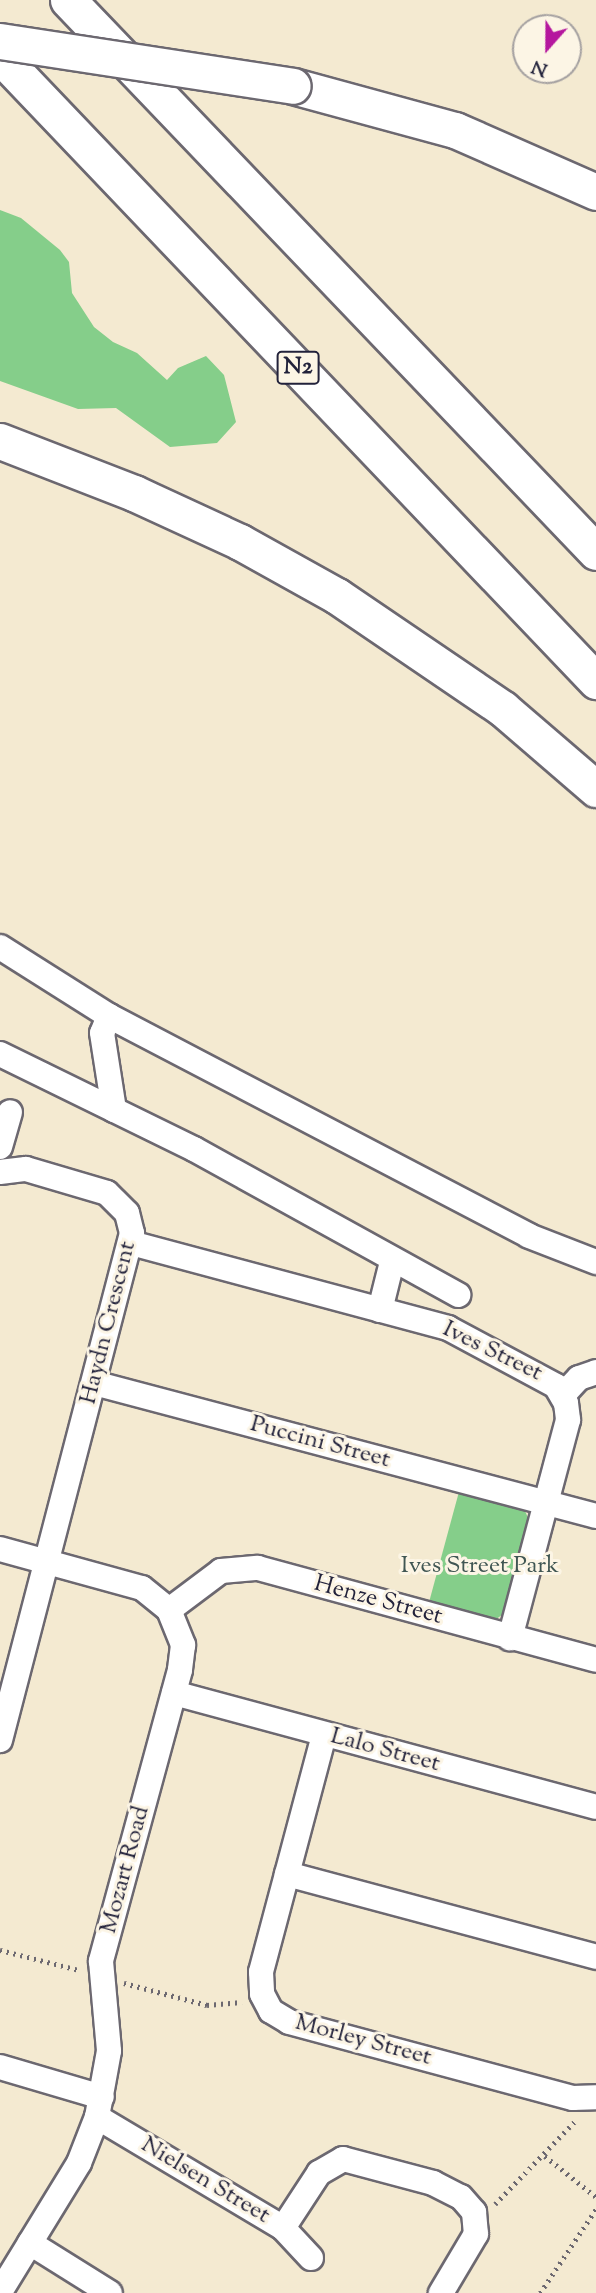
<!DOCTYPE html>
<html>
<head>
<meta charset="utf-8">
<style>
	body { margin:0 }
	#map { position:relative; width:596px; height:2293px; overflow:hidden; background:#f4ead1; font-family:"Sorts Mill Goudy",serif }
	div>[style] { position:absolute }
	.green>* { inset:0; background:#85ce8a }
	.path>* { height:4.5px; margin-top:-2.25px; transform-origin:0; background:repeating-linear-gradient(90deg,#6c6870 0 2px,transparent 0 7px) }
	.roads { filter:drop-shadow(2px 0 #6c6870) drop-shadow(-2px 0 #6c6870) drop-shadow(0 2px #6c6870) drop-shadow(0 -2px #6c6870) }
	.minor>* { height:24px; margin:-12px; padding:0 12px; transform-origin:12px; border-radius:12px; background:#fff }
	.highway>* { height:35px; margin:-17.5px; padding:0 17.5px; transform-origin:17.5px; border-radius:17.5px; background:#fff }
	.bridges { filter:drop-shadow(2px 0 #6c6870) drop-shadow(-2px 0 #6c6870) drop-shadow(0 2px #6c6870) drop-shadow(0 -2px #6c6870) }
	.highway-bridge>* { height:35px; margin:-17.5px; padding:0 17.5px; transform-origin:17.5px; border-radius:17.5px; background:#fff }
	span { translate:-50% -50%; white-space:nowrap; text-align:center; line-height:1.15; -webkit-text-stroke:6px #fcf5e5; paint-order:stroke }
	.shield-label span { padding:2px 5px; background:#fcf5e5; border:2px solid; border-radius:5px; -webkit-text-stroke-width:0 }
	.shield-label { font-size:23px; color:#22223b; font-weight:700 }
	.street-label { font-size:24px; color:#22223b }
	.park-label { font-size:24px; color:#405653 }
	.north { position:absolute; left:512px; top:14px; width:70px; height:70px; box-sizing:border-box; background:#fcf5e5; border:2px solid #a5a1a1; border-radius:50%; rotate:201deg; font-size:19px; font-weight:700; line-height:28px; text-align:center; color:#22223b }
	.north::after { content:''; display:block; margin:auto; width:24px; height:32px; background:#b5179e; clip-path:polygon(50% 0,100% 100%,50% 72%,0 100%) }
</style>
</head>
<body>
<div id="map">
	<div class="green">
		<i style="clip-path:polygon(0 210px,21px 218px,60px 250px,69px 262px,72px 293px,94px 327px,113px 342px,137px 353px,167px 380px,178px 368px,206px 356px,224px 375px,236px 422px,217px 443px,170px 447px,116px 408px,78px 409px,0 381px)"></i>
		<i style="clip-path:polygon(460px 1488px,524px 1509px,531px 1524px,506px 1612px,495px 1620px,428px 1606px)"></i>
	</div>
	<div class="path">
		<i style="left:0;top:1950px;width:81px;rotate:14.2deg"></i>
		<i style="left:124px;top:1983px;width:86px;rotate:14.8deg"></i>
		<i style="left:207px;top:2005px;width:35px;rotate:-5deg"></i>
		<i style="left:545px;top:2156px;width:65px;rotate:38.8deg"></i>
		<i style="left:495px;top:2204px;width:117px;rotate:-46deg"></i>
		<i style="left:540px;top:2293px;width:101px;rotate:-56.3deg"></i>
	</div>
	<div class="roads">
		<div class="minor">
			<i style="left:0;top:947px;width:129px;rotate:32.3deg"></i>
			<i style="left:109px;top:1016px;width:474px;rotate:27.6deg"></i>
			<i style="left:529px;top:1236px;width:72px;rotate:21.2deg"></i>
			<i style="left:109px;top:1016px;width:18px;rotate:112deg"></i>
			<i style="left:102px;top:1033px;width:78px;rotate:81.1deg"></i>
			<i style="left:0;top:1054px;width:216px;rotate:26.1deg"></i>
			<i style="left:194px;top:1149px;width:302px;rotate:28.9deg"></i>
			<i style="left:0;top:1147px;width:36px;rotate:-74deg"></i>
			<i style="left:0;top:1172px;width:26px;rotate:-7deg"></i>
			<i style="left:26px;top:1169px;width:84px;rotate:16.5deg"></i>
			<i style="left:107px;top:1193px;width:28px;rotate:45deg"></i>
			<i style="left:127px;top:1213px;width:21px;rotate:76deg"></i>
			<i style="left:132px;top:1233px;width:524px;rotate:104.59deg"></i>
			<i style="left:131px;top:1243px;width:328px;rotate:15deg"></i>
			<i style="left:448px;top:1328px;width:123px;rotate:28.2deg"></i>
			<i style="left:556px;top:1386px;width:20px;rotate:60deg"></i>
			<i style="left:566px;top:1403px;width:17px;rotate:83deg"></i>
			<i style="left:568px;top:1420px;width:226px;rotate:104.9deg"></i>
			<i style="left:380px;top:1310px;width:49px;rotate:-76deg"></i>
			<i style="left:94px;top:1383px;width:519px;rotate:14.84deg"></i>
			<i style="left:563px;top:1395px;width:23px;rotate:-47deg"></i>
			<i style="left:579px;top:1378px;width:18px;rotate:-19deg"></i>
			<i style="left:0;top:1549px;width:147px;rotate:15.4deg"></i>
			<i style="left:142px;top:1588px;width:35px;rotate:39deg"></i>
			<i style="left:169px;top:1610px;width:38px;rotate:68deg"></i>
			<i style="left:183px;top:1645px;width:25px;rotate:97deg"></i>
			<i style="left:180px;top:1670px;width:302px;rotate:105.2deg"></i>
			<i style="left:101px;top:1961px;width:90px;rotate:84.9deg"></i>
			<i style="left:109px;top:2051px;width:67px;rotate:100.3deg"></i>
			<i style="left:97px;top:2117px;width:49px;rotate:111.4deg"></i>
			<i style="left:79px;top:2163px;width:151px;rotate:121.5deg"></i>
			<i style="left:169px;top:1610px;width:65px;rotate:-36.9deg"></i>
			<i style="left:221px;top:1571px;width:37px;rotate:-5deg"></i>
			<i style="left:258px;top:1568px;width:350px;rotate:15.2deg"></i>
			<i style="left:174px;top:1693px;width:437px;rotate:15.1deg"></i>
			<i style="left:324px;top:1735px;width:245px;rotate:104.9deg"></i>
			<i style="left:261px;top:1972px;width:22px;rotate:87deg"></i>
			<i style="left:262px;top:1994px;width:19px;rotate:62deg"></i>
			<i style="left:271px;top:2011px;width:21px;rotate:31deg"></i>
			<i style="left:289px;top:2022px;width:294px;rotate:15deg"></i>
			<i style="left:573px;top:2098px;width:23px;rotate:-2deg"></i>
			<i style="left:287px;top:1874px;width:320px;rotate:15deg"></i>
			<i style="left:0;top:2067px;width:106px;rotate:16.4deg"></i>
			<i style="left:97px;top:2117px;width:217px;rotate:30.8deg"></i>
			<i style="left:283px;top:2228px;width:66px;rotate:-56.8deg"></i>
			<i style="left:319px;top:2173px;width:28px;rotate:-30deg"></i>
			<i style="left:343px;top:2159px;width:93px;rotate:14.9deg"></i>
			<i style="left:433px;top:2183px;width:31px;rotate:27deg"></i>
			<i style="left:461px;top:2197px;width:20px;rotate:49deg"></i>
			<i style="left:474px;top:2212px;width:22px;rotate:85deg"></i>
			<i style="left:476px;top:2234px;width:69px;rotate:120.7deg"></i>
			<i style="left:283px;top:2228px;width:41px;rotate:47deg"></i>
			<i style="left:30px;top:2243px;width:94px;rotate:32deg"></i>
		</div>
		<div class="highway">
			<i style="left:68px;top:0;width:764px;rotate:46.27deg"></i>
			<i style="left:0;top:56px;width:864px;rotate:46.36deg"></i>
			<i style="left:293px;top:86px;width:168px;rotate:15.2deg"></i>
			<i style="left:455px;top:130px;width:154px;rotate:23.7deg"></i>
			<i style="left:0;top:441px;width:144px;rotate:21.2deg"></i>
			<i style="left:134px;top:493px;width:117px;rotate:24.8deg"></i>
			<i style="left:240px;top:542px;width:111px;rotate:29.1deg"></i>
			<i style="left:337px;top:596px;width:201px;rotate:34.2deg"></i>
			<i style="left:503px;top:709px;width:123px;rotate:40.7deg"></i>
		</div>
	</div>
	<div class="bridges">
		<div class="highway-bridge">
			<i style="left:0;top:41px;width:296px;rotate:8.7deg"></i>
		</div>
	</div>
	<div class="shield-label">
		<span style="left:298px;top:368px">N2</span>
	</div>
	<div class="street-label">
		<span style="left:109px;top:1323px;rotate:-76deg">Haydn Crescent</span>
		<span style="left:492px;top:1352px;rotate:26deg">Ives Street</span>
		<span style="left:320px;top:1443px;rotate:15deg">Puccini Street</span>
		<span style="left:378px;top:1601px;rotate:15deg">Henze Street</span>
		<span style="left:385px;top:1751px;rotate:15deg">Lalo Street</span>
		<span style="left:126px;top:1870px;rotate:-75deg">Mozart Road</span>
		<span style="left:363px;top:2041px;rotate:15deg">Morley Street</span>
		<span style="left:205px;top:2181px;rotate:31deg">Nielsen Street</span>
	</div>
	<div class="park-label">
		<span style="left:480px;top:1567px">Ives Street Park</span>
	</div>
	<div class="north">N</div>
</div>
</body>
</html>
